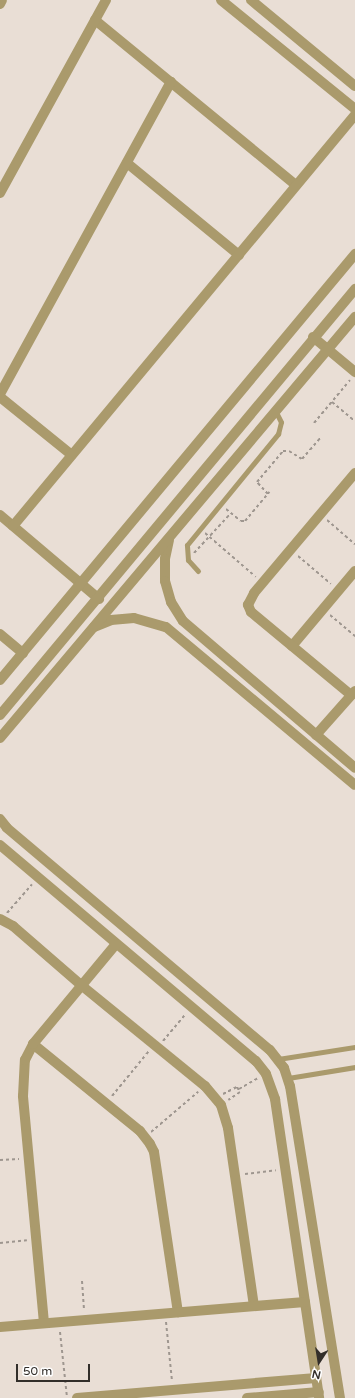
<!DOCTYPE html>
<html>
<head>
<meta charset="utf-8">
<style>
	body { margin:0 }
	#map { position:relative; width:355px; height:1398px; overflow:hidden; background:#e9ded5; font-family:"Varela Round",sans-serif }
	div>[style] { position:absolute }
	.path>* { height:2px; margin-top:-1px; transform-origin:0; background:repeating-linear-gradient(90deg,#9e968f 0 3px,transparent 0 6px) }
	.lane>* { height:5px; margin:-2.5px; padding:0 2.5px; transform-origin:2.5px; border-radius:2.5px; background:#aa9a6c }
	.street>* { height:10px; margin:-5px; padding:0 5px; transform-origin:5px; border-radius:5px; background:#aa9a6c }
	span { translate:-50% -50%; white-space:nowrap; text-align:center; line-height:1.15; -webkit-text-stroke:3px #fff; paint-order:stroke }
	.north { position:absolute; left:299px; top:1342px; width:40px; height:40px; -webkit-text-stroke:3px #fff; paint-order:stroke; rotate:192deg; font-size:11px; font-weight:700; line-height:16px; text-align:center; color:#322e2a }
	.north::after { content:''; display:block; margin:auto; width:14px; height:18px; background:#322e2a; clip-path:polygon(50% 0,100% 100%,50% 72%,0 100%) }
	.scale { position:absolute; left:16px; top:1364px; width:74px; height:18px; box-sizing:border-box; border:2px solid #322e2a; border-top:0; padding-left:5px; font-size:12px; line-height:14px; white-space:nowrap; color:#322e2a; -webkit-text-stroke:3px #fff; paint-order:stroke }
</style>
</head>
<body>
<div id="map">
	<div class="path">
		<i style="left:332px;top:402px;width:30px;rotate:40deg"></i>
		<i style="left:314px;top:423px;width:56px;rotate:-50.1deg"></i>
		<i style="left:268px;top:494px;width:16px;rotate:-133deg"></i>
		<i style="left:257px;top:482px;width:40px;rotate:-50deg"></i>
		<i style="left:283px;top:451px;width:6px"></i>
		<i style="left:289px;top:451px;width:15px;rotate:32deg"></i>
		<i style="left:302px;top:459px;width:29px;rotate:-49deg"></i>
		<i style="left:226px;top:509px;width:19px;rotate:39deg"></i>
		<i style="left:241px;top:521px;width:4px"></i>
		<i style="left:245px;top:521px;width:38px;rotate:-50deg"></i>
		<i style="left:327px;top:520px;width:37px;rotate:41deg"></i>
		<i style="left:205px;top:533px;width:67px;rotate:40.8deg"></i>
		<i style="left:194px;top:553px;width:54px;rotate:-47.2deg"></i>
		<i style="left:298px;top:556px;width:43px;rotate:40.3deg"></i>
		<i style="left:330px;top:615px;width:33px;rotate:40deg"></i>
		<i style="left:7px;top:913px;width:38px;rotate:-49deg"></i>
		<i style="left:163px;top:1041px;width:35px;rotate:-50deg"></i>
		<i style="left:239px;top:1089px;width:22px;rotate:-30deg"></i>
		<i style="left:223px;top:1094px;width:16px;rotate:-27deg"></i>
		<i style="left:237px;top:1087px;width:6px;rotate:59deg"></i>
		<i style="left:240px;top:1092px;width:14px;rotate:146deg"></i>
		<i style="left:112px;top:1096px;width:58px;rotate:-50.6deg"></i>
		<i style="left:151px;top:1132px;width:62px;rotate:-40.4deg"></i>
		<i style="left:0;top:1160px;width:19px;rotate:-3deg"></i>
		<i style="left:245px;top:1174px;width:31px;rotate:-7deg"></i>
		<i style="left:0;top:1243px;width:27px;rotate:-6deg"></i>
		<i style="left:82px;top:1281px;width:30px;rotate:86deg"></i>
		<i style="left:166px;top:1322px;width:59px;rotate:84.2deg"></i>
		<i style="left:60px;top:1332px;width:65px;rotate:83.9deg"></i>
	</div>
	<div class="lane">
		<i style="left:198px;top:571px;width:15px;rotate:-132deg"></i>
		<i style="left:188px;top:560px;width:15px;rotate:-94deg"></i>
		<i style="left:187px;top:545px;width:144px;rotate:-50.7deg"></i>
		<i style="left:278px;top:434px;width:12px;rotate:-76deg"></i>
		<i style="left:281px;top:422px;width:13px;rotate:-117deg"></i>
		<i style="left:278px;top:1059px;width:78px;rotate:-8.9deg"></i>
		<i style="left:288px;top:1078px;width:68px;rotate:-9.3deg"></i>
	</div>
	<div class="street">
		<i style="left:221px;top:0;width:173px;rotate:39.1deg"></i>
		<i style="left:251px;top:0;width:135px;rotate:39.6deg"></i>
		<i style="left:0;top:4px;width:4px;rotate:-63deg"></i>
		<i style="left:95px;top:20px;width:260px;rotate:39.4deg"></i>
		<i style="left:127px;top:163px;width:145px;rotate:39.4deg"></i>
		<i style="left:0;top:193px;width:220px;rotate:-61.2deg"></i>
		<i style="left:313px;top:337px;width:55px;rotate:39.8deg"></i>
		<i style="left:0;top:394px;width:356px;rotate:-61.3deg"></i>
		<i style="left:0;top:397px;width:92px;rotate:38.9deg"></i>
		<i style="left:0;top:515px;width:130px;rotate:40.3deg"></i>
		<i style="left:13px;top:526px;width:535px;rotate:-50.24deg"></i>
		<i style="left:169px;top:540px;width:19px;rotate:102deg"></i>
		<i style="left:165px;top:559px;width:22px;rotate:90deg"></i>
		<i style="left:165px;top:581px;width:22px;rotate:74deg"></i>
		<i style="left:171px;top:602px;width:22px;rotate:58deg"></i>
		<i style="left:183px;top:621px;width:226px;rotate:40.5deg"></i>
		<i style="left:94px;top:627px;width:18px;rotate:-22deg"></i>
		<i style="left:111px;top:620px;width:23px;rotate:-5deg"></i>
		<i style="left:134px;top:618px;width:33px;rotate:16deg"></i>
		<i style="left:166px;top:627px;width:246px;rotate:39.9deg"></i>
		<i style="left:0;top:634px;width:30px;rotate:40deg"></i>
		<i style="left:292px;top:646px;width:98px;rotate:-50deg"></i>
		<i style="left:0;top:680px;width:555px;rotate:-50.19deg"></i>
		<i style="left:351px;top:695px;width:130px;rotate:-140.3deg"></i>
		<i style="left:251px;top:612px;width:8px;rotate:-113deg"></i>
		<i style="left:248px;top:605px;width:13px;rotate:-63deg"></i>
		<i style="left:254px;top:593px;width:157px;rotate:-49.9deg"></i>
		<i style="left:0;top:715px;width:555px;rotate:-50.19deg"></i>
		<i style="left:316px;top:735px;width:59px;rotate:-48.4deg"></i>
		<i style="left:0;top:738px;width:551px;rotate:-49.86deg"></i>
		<i style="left:0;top:819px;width:11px;rotate:52deg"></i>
		<i style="left:7px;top:828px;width:344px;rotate:40.2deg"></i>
		<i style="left:270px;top:1050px;width:23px;rotate:52deg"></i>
		<i style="left:284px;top:1068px;width:19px;rotate:72deg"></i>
		<i style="left:290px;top:1086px;width:316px;rotate:80.9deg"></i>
		<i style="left:0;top:845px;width:335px;rotate:40.2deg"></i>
		<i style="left:256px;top:1061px;width:16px;rotate:52deg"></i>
		<i style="left:266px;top:1074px;width:27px;rotate:70deg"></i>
		<i style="left:275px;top:1099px;width:302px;rotate:81.6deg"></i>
		<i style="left:0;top:919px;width:15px;rotate:28deg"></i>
		<i style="left:13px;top:926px;width:90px;rotate:40.9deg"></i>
		<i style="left:81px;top:985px;width:160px;rotate:39.2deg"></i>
		<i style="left:205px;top:1086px;width:25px;rotate:50deg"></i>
		<i style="left:221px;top:1105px;width:24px;rotate:73deg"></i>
		<i style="left:228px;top:1128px;width:180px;rotate:81.7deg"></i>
		<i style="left:33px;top:1044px;width:138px;rotate:39.1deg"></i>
		<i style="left:140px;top:1131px;width:16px;rotate:52deg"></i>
		<i style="left:150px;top:1144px;width:9px;rotate:63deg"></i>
		<i style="left:154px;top:1152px;width:162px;rotate:81.5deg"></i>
		<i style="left:44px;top:1323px;width:228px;rotate:-95.3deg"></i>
		<i style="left:23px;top:1096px;width:36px;rotate:-87deg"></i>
		<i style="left:25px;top:1060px;width:18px;rotate:-63deg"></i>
		<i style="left:33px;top:1044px;width:130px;rotate:-50.3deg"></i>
		<i style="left:0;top:1327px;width:306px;rotate:-4.7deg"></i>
		<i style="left:77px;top:1398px;width:240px;rotate:-4.8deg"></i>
		<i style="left:247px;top:1398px;width:72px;rotate:-4.8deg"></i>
	</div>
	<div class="north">N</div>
	<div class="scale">50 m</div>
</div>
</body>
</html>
